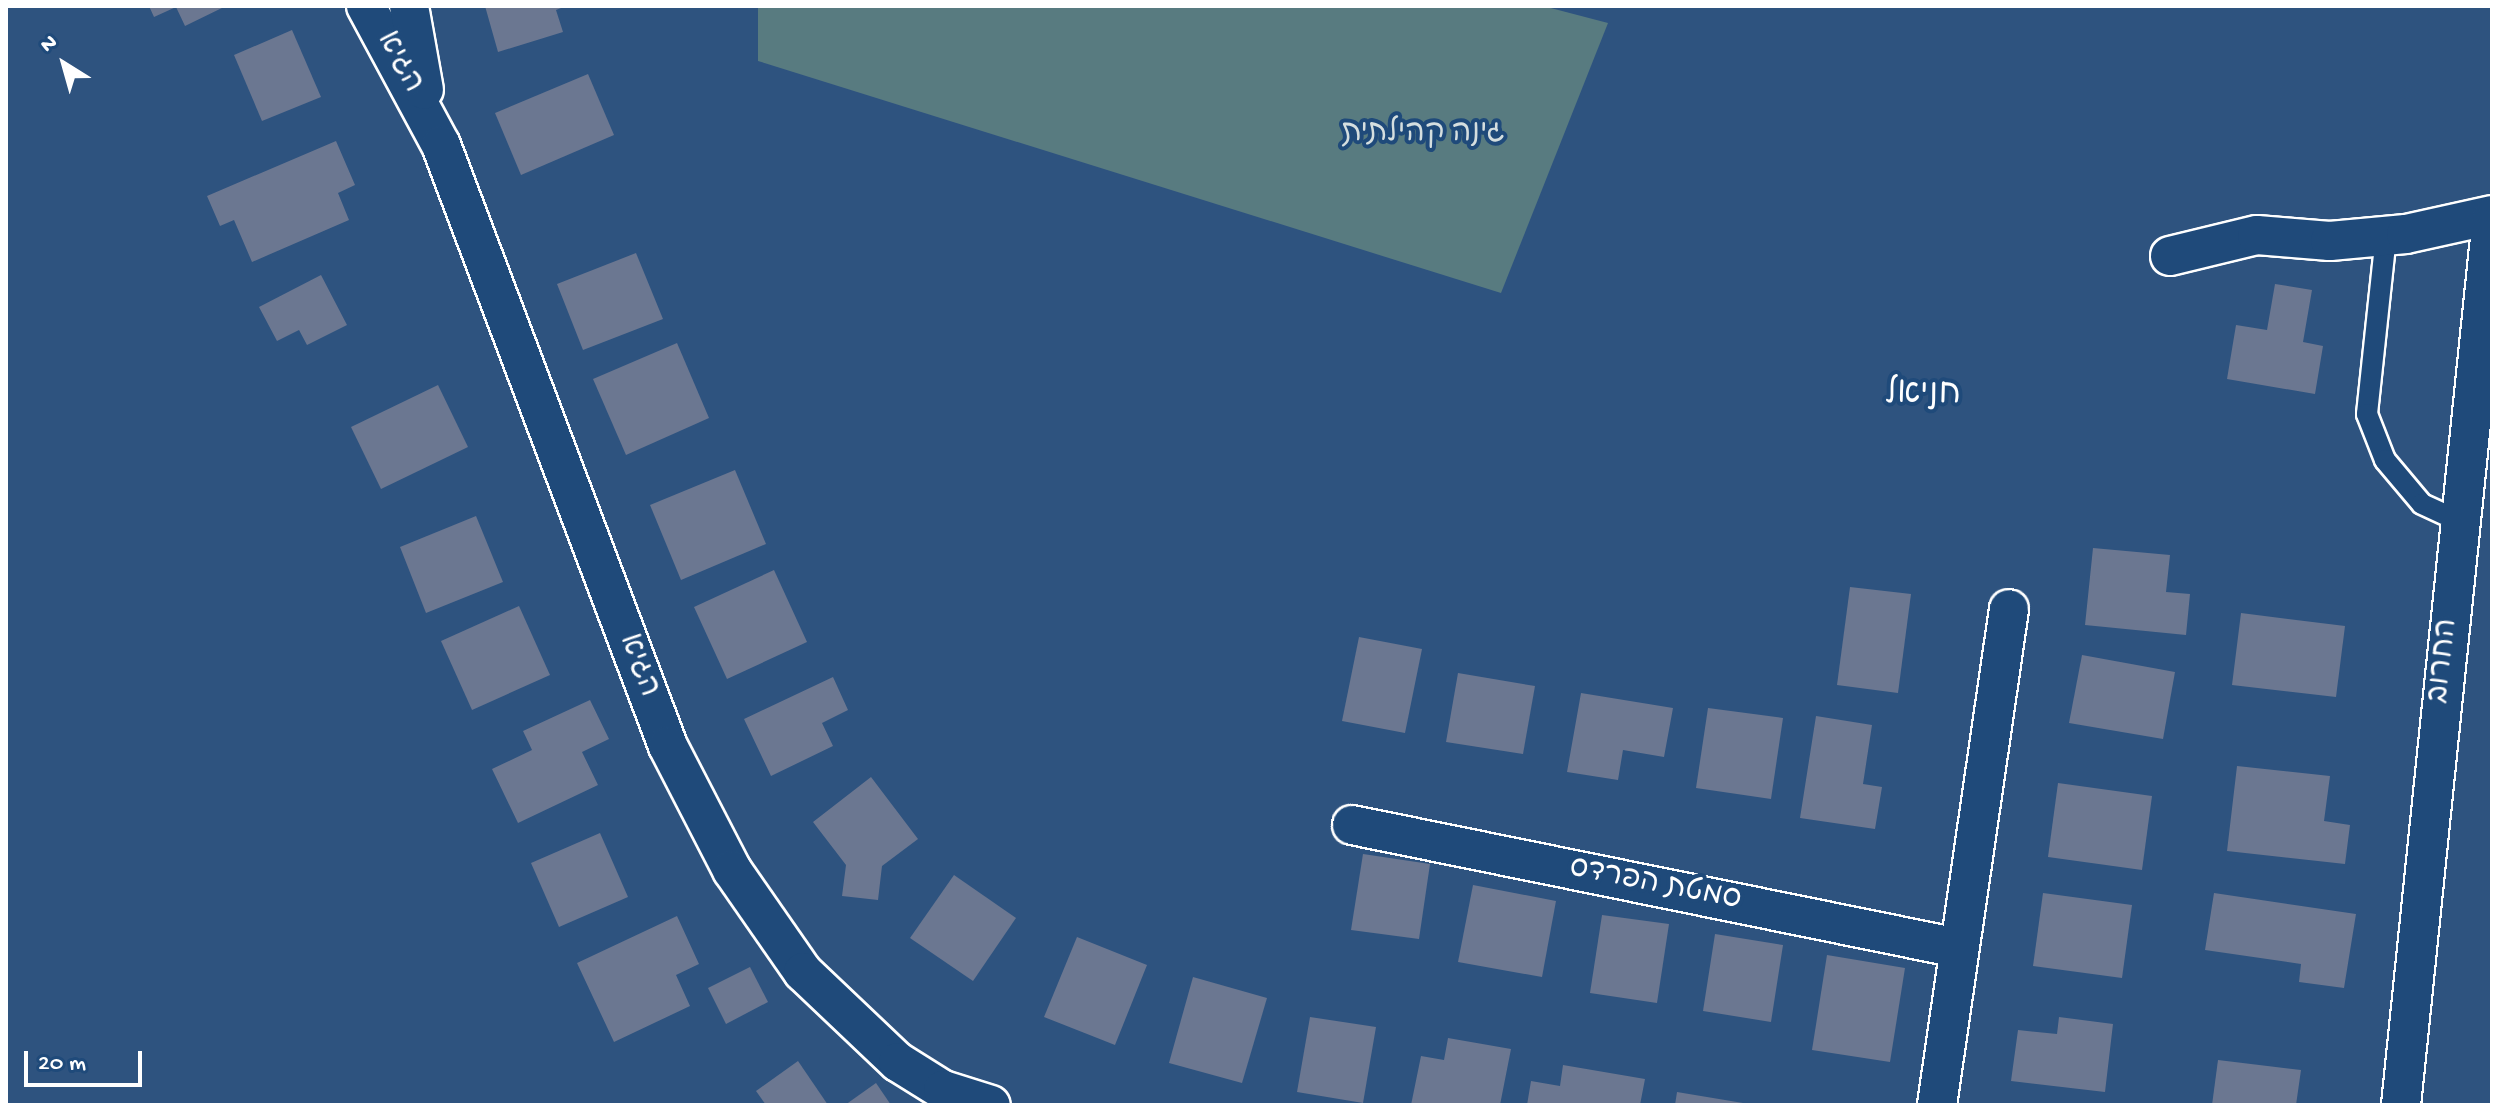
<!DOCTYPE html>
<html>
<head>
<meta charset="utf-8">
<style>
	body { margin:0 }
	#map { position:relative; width:2498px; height:1111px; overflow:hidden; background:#2e537f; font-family:"Gochi Hand","Playpen Sans Hebrew",sans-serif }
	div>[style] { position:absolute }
	.green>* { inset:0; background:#587b80 }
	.building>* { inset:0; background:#6b7791 }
	.roads { filter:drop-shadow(2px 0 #fff) drop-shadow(-2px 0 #fff) drop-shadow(0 2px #fff) drop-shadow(0 -2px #fff) }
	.lane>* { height:20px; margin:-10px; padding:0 10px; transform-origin:10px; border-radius:10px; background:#1f4a7a }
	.street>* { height:38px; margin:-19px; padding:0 19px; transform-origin:19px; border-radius:19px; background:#1f4a7a }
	span { translate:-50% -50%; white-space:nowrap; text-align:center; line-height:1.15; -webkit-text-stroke:8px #1f4a7a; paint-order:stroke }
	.street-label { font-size:30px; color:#fff }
	.park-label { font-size:30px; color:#d5dedf }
	.quarter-label { font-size:34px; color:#fff }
	.frame { position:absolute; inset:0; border:8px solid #fff; pointer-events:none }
	.north { position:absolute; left:24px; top:24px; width:80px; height:80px; -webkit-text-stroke:6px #1f4a7a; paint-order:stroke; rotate:323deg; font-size:22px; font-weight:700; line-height:32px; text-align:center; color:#fff }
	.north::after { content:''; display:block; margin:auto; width:28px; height:36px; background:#fff; clip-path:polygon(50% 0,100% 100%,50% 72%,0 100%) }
	.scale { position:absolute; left:24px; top:1051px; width:118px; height:36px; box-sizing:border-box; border:4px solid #fff; border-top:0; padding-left:10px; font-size:24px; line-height:28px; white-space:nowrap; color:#fff; -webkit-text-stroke:6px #1f4a7a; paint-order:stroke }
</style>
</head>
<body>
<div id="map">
	<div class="green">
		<i style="clip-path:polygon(758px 6px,1543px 6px,1608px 23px,1501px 293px,758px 61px)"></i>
	</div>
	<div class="building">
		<i style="clip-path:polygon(149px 6px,226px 6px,185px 26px,176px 7px,154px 17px)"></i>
		<i style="clip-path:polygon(485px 6px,566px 6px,556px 10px,563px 32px,498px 52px)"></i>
		<i style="clip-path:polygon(292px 30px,321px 97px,262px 121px,234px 55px)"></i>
		<i style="clip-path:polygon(588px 74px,614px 135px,521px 175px,495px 113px)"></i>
		<i style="clip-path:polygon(336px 141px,355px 185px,338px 193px,349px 220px,252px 262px,234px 220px,220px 226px,207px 196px)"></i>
		<i style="clip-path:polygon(636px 253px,663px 319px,583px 350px,557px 284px)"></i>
		<i style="clip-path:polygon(321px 275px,347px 325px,307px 345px,299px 330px,277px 341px,259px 307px)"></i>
		<i style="clip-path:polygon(2275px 284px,2312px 290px,2303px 342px,2323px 346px,2315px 394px,2227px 379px,2236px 325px,2267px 330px)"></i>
		<i style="clip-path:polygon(677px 343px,709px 418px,626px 455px,593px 379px)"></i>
		<i style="clip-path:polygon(438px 385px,468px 447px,381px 489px,351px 427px)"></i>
		<i style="clip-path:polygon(735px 470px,766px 544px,681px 580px,650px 505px)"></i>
		<i style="clip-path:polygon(476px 516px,503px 582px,426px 613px,400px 547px)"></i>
		<i style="clip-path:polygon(2093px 548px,2170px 555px,2166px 592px,2190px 594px,2186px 635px,2085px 625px)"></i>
		<i style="clip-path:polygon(774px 570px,807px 642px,727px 679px,694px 607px)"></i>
		<i style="clip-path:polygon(1850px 587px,1911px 594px,1898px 693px,1837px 685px)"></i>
		<i style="clip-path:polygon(519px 606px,550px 675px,472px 710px,441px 641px)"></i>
		<i style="clip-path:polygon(2241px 613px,2345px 626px,2336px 697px,2232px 685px)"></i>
		<i style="clip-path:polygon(1359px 637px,1422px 649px,1405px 733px,1342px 721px)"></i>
		<i style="clip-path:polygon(2082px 655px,2175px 672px,2163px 739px,2069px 723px)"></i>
		<i style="clip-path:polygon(1458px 673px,1535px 686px,1523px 754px,1446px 742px)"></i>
		<i style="clip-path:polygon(833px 677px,848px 710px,822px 723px,833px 746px,771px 776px,744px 719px)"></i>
		<i style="clip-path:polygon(1581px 693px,1673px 708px,1664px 757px,1623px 750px,1618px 780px,1567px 772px)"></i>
		<i style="clip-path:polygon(590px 700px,609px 739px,582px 752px,598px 785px,518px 823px,492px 769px,532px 750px,523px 731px)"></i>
		<i style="clip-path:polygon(1708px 708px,1783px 718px,1771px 799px,1696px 788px)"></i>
		<i style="clip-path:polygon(1816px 716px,1872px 725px,1863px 784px,1882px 787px,1875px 829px,1800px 818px)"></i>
		<i style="clip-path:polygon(2237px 766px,2330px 776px,2324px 821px,2350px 825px,2345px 864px,2227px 851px)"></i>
		<i style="clip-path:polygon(871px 777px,918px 839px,882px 866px,878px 900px,842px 896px,846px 865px,813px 822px)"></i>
		<i style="clip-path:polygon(2058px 783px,2152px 796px,2142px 870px,2048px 857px)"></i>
		<i style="clip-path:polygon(600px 833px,628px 897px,559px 927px,531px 863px)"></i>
		<i style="clip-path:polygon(1363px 854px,1430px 864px,1419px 939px,1351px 930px)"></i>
		<i style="clip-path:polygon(954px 875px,1016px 918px,973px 981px,910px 938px)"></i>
		<i style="clip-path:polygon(1473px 885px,1556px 901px,1542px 977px,1458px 962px)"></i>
		<i style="clip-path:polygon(2043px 893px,2132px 905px,2122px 978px,2033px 966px)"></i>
		<i style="clip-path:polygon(2214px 893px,2356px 914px,2344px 988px,2299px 982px,2301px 964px,2205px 950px)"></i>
		<i style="clip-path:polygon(1602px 915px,1669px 924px,1657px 1003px,1590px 993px)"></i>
		<i style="clip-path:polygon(677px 916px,699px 964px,676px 975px,690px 1006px,614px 1042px,577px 963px)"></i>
		<i style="clip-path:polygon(1715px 934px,1783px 945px,1771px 1022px,1703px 1011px)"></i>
		<i style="clip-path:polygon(1077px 937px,1147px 965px,1115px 1045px,1044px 1017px)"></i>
		<i style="clip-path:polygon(1827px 955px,1905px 968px,1890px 1062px,1812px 1050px)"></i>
		<i style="clip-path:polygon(750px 967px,768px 1002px,726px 1024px,708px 988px)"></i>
		<i style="clip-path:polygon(1193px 977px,1267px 998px,1242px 1083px,1169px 1063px)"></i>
		<i style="clip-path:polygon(1310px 1017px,1376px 1027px,1363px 1103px,1297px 1092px)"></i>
		<i style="clip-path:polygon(2059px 1017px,2113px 1024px,2105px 1092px,2011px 1081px,2018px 1030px,2057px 1034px)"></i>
		<i style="clip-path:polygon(1448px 1038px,1511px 1049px,1500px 1105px,1411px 1105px,1421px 1056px,1444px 1060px)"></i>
		<i style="clip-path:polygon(2218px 1060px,2301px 1070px,2296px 1105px,2212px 1105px)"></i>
		<i style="clip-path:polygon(798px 1061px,828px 1105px,766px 1105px,756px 1091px)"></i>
		<i style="clip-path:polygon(1563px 1065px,1645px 1079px,1640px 1105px,1527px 1105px,1531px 1081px,1560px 1086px)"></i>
		<i style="clip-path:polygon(876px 1083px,891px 1105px,845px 1105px)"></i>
		<i style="clip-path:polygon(1677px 1092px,1743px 1103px,1743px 1105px,1675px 1105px)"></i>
	</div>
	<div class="roads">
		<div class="lane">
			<i style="left:2386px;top:236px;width:179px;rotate:96.1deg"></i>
			<i style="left:2367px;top:414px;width:49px;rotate:68.6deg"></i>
			<i style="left:2385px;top:460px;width:57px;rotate:49.9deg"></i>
			<i style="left:2422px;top:504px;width:41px;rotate:24.7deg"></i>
		</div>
		<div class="street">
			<i style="left:366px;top:6px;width:158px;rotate:61.7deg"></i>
			<i style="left:441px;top:145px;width:642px;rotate:69.31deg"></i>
			<i style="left:668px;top:746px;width:140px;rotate:62.7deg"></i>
			<i style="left:732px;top:870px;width:124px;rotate:55.2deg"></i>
			<i style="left:803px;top:972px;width:131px;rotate:43.5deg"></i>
			<i style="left:898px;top:1062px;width:53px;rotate:31.9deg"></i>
			<i style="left:943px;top:1090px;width:50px;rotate:17.4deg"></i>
			<i style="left:409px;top:6px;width:85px;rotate:79.9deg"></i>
			<i style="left:2170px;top:256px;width:89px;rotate:-13.6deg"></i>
			<i style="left:2257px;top:235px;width:73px;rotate:4.7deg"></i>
			<i style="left:2330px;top:241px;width:76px;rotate:-5.3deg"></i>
			<i style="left:2406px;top:234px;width:88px;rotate:-12.5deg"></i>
			<i style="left:1352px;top:825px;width:618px;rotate:11.47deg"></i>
			<i style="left:1937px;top:1105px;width:501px;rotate:-81.74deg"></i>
			<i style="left:2401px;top:1105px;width:892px;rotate:-84.14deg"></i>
		</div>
	</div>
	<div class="street-label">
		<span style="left:398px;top:63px;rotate:61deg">הגיא</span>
		<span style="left:2445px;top:661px;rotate:-84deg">החרוב</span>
		<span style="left:637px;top:666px;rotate:69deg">הגיא</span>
		<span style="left:1655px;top:886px;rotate:11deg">סמטת הפרדס</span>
	</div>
	<div class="park-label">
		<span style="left:1423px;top:135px">גינה קהילתית</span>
	</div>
	<div class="quarter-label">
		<span style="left:1923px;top:397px">חניאל</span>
	</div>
	<div class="frame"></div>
	<div class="north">N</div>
	<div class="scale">20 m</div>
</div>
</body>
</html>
